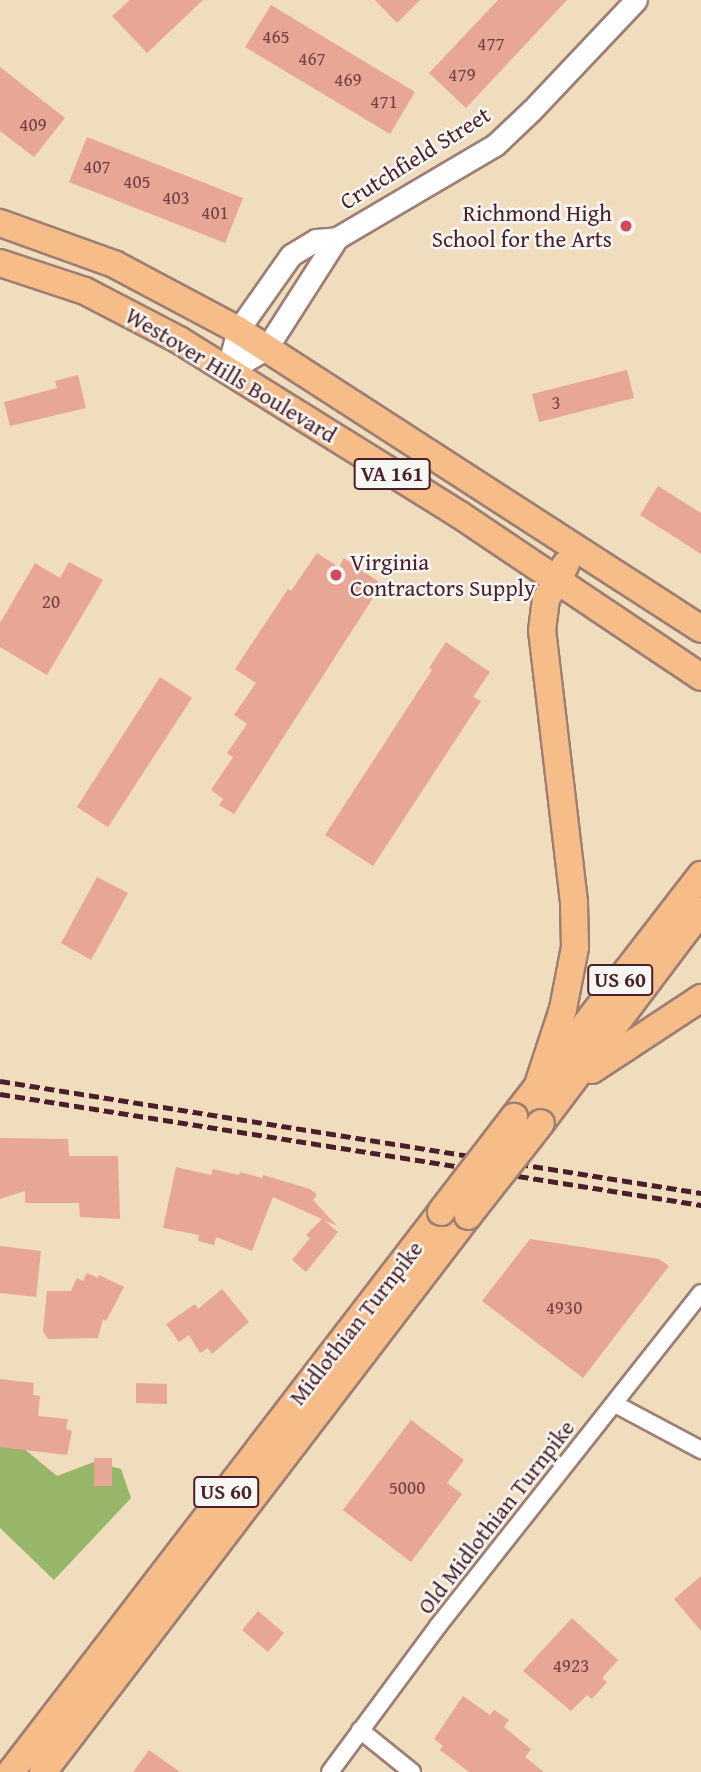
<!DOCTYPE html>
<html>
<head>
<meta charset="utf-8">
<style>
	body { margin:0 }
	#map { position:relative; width:701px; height:1772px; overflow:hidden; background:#f0ddbd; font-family:"Gentium Book Plus",serif }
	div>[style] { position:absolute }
	.forest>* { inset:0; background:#97b66a }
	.building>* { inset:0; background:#e8a695 }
	.roads { filter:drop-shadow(2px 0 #9d7e74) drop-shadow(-2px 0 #9d7e74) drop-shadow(0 2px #9d7e74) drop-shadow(0 -2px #9d7e74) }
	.minor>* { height:16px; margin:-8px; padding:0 8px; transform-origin:8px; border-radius:8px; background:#fff }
	.tertiary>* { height:21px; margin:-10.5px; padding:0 10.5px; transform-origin:10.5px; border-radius:10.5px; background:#fff }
	.primary>* { height:26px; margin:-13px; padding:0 13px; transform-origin:13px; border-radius:13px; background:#f7bd88 }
	.rail>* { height:5px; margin-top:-2.5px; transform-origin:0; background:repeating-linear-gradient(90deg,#4a1f2b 0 10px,transparent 0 15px) }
	.bridges { filter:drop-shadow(2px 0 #9d7e74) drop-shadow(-2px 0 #9d7e74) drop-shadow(0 2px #9d7e74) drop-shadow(0 -2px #9d7e74) }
	.primary-bridge>* { height:26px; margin:-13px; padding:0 13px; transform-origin:13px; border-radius:13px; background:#f7bd88 }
	.dots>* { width:19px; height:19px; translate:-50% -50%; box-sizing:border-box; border:4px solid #f6f6f2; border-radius:50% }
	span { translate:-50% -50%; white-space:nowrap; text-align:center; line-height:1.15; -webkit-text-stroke:5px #f6f6f2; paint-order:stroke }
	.number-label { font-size:19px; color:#724146 }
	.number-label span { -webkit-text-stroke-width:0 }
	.shield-label span { padding:2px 5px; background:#f6f6f2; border:2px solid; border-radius:5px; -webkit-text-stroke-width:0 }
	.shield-label { font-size:21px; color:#4a1f2b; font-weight:700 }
	.street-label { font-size:23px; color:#4a1f2b }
	.poi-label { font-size:23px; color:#4a1f2b }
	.right { translate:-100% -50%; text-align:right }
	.left { translate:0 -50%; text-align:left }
</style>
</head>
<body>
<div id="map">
	<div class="forest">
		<i style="clip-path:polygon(0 1429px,57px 1476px,94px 1462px,121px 1469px,131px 1498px,54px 1580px,0 1528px)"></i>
	</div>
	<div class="building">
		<i style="clip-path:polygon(130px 0,203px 0,147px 53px,112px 16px)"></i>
		<i style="clip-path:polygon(375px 0,420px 0,397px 23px)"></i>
		<i style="clip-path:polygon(498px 0,567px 0,466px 108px,429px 73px)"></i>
		<i style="clip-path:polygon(271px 5px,415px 92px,390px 134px,245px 47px)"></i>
		<i style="clip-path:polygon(0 67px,65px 118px,34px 157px,0 131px)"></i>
		<i style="clip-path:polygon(87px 137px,243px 198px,225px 243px,69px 182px)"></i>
		<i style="clip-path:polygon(627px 370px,634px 398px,539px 422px,532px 394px)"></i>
		<i style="clip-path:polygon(78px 375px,86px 408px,10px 426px,4px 402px,57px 388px,55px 381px)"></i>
		<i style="clip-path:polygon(658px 486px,701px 513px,701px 554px,640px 515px)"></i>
		<i style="clip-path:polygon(317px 553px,339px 567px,344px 558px,382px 584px,234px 814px,219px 805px,223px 799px,211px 790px,233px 757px,227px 753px,247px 724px,234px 715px,256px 683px,235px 669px,288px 589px,291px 591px)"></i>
		<i style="clip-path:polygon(69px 562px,103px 580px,47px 675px,0 647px,0 623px,35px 563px,60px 578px)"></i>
		<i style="clip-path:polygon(446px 642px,490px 672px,473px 697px,481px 701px,373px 866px,325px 835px,432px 670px,429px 668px)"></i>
		<i style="clip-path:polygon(160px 677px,192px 698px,108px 827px,77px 807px)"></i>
		<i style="clip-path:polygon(97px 877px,128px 893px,91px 960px,61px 943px)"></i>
		<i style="clip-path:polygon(0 1138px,68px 1139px,69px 1156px,118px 1156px,120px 1219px,80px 1217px,79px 1203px,25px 1203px,25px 1191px,0 1199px)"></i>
		<i style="clip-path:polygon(176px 1167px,211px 1175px,213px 1169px,239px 1175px,240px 1172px,262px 1178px,263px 1175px,310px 1189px,317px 1195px,313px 1200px,337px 1226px,324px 1220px,338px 1232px,306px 1272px,292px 1260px,310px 1238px,306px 1235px,322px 1219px,273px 1197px,252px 1251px,216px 1237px,214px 1245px,198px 1241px,199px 1235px,163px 1228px)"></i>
		<i style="clip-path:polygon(530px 1239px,659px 1259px,669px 1266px,583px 1378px,482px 1301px)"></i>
		<i style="clip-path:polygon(0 1246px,41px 1251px,36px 1297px,0 1293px)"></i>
		<i style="clip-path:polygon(87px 1273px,98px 1278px,99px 1275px,124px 1287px,106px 1321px,103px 1319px,98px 1338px,48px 1339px,43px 1331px,47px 1291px,71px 1291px,77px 1278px,83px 1281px)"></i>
		<i style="clip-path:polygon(222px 1289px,249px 1322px,212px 1354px,208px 1348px,200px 1353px,189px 1335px,179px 1342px,166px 1324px,195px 1304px,198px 1309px)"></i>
		<i style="clip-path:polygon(0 1379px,34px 1383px,33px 1395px,40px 1396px,38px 1416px,68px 1419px,66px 1429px,72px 1431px,67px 1455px,0 1447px)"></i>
		<i style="clip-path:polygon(136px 1383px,167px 1384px,167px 1404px,136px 1403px)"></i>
		<i style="clip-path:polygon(411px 1420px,464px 1460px,447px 1483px,462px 1494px,411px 1562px,343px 1510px)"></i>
		<i style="clip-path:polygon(94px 1458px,112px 1458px,112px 1486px,94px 1486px)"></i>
		<i style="clip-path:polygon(701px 1576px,701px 1631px,674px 1599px)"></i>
		<i style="clip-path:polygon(258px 1611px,284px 1633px,268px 1652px,242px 1630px)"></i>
		<i style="clip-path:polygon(572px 1618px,618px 1660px,602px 1678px,607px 1682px,592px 1699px,587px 1695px,571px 1711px,523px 1671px)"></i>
		<i style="clip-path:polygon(463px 1696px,490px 1715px,494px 1710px,509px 1720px,504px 1727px,531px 1749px,525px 1757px,544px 1772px,469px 1772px,440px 1750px,443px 1746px,434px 1739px)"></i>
		<i style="clip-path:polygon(149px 1750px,180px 1772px,133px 1772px)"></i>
	</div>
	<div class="roads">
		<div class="minor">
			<i style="left:615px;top:1404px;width:98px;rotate:28.1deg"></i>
			<i style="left:360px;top:1730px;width:67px;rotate:38.9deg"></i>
			<i style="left:330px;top:1772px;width:182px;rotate:-53.5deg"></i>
			<i style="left:438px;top:1626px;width:424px;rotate:-51.7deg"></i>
		</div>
		<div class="tertiary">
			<i style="left:227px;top:371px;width:45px;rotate:-29.4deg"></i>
			<i style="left:266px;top:349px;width:132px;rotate:-57.4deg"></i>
			<i style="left:337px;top:238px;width:183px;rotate:-30.5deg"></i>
			<i style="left:495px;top:145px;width:51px;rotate:-43.4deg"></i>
			<i style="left:532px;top:110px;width:151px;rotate:-46.6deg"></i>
			<i style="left:227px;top:371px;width:42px;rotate:-75deg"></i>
			<i style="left:238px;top:330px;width:92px;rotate:-54.8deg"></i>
			<i style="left:291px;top:255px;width:29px;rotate:-31deg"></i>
			<i style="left:316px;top:240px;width:21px;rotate:-5deg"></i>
		</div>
		<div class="primary">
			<i style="left:0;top:223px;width:121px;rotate:19.8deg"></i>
			<i style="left:114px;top:264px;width:140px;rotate:28deg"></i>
			<i style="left:238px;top:330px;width:551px;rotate:32.85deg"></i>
			<i style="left:0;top:263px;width:89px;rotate:18.2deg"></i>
			<i style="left:85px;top:291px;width:106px;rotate:27.5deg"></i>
			<i style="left:179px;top:340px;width:331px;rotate:31.9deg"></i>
			<i style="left:460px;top:515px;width:290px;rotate:33.9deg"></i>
			<i style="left:592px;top:1070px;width:131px;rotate:-33.4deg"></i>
			<i style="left:538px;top:1085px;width:80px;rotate:-71.8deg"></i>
			<i style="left:563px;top:1009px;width:63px;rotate:-79deg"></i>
			<i style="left:575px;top:947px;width:45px;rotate:-91.3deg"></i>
			<i style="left:574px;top:902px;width:273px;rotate:-96.7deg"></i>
			<i style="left:542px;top:631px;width:32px;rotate:-83deg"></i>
			<i style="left:546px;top:599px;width:40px;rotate:-60.3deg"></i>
			<i style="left:514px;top:1117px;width:306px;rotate:-52.3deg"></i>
			<i style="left:541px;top:1123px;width:266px;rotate:-53deg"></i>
			<i style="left:11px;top:1772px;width:706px;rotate:-52.48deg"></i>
			<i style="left:43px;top:1772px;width:700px;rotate:-52.61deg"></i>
		</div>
	</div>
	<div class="rail">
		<i style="left:0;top:1081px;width:710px;rotate:9.08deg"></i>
		<i style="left:0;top:1094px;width:710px;rotate:9deg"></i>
	</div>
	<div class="bridges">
		<div class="primary-bridge">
			<i style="left:441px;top:1212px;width:120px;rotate:-52.5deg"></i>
			<i style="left:468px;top:1216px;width:118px;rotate:-51.9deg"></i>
		</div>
	</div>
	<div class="dots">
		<i style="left:626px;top:226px;background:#d1495b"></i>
		<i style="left:336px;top:575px;background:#d1495b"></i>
	</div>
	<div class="number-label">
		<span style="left:276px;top:37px">465</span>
		<span style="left:491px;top:44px">477</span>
		<span style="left:312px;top:59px">467</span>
		<span style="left:462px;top:75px">479</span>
		<span style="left:348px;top:80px">469</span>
		<span style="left:384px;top:102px">471</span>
		<span style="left:33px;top:125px">409</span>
		<span style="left:97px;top:167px">407</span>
		<span style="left:137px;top:182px">405</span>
		<span style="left:176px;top:198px">403</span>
		<span style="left:215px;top:213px">401</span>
		<span style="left:556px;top:403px">3</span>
		<span style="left:51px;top:602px">20</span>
		<span style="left:564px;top:1308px">4930</span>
		<span style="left:407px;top:1488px">5000</span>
		<span style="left:571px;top:1666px">4923</span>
	</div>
	<div class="shield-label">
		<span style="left:392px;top:474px">VA 161</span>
		<span style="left:620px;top:980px">US 60</span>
		<span style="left:226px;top:1492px">US 60</span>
	</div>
	<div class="street-label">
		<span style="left:415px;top:158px;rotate:-32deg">Crutchfield Street</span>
		<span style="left:231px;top:375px;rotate:31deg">Westover Hills Boulevard</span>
		<span style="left:356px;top:1323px;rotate:-52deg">Midlothian Turnpike</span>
		<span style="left:496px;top:1517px;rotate:-52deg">Old Midlothian Turnpike</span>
	</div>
	<div class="poi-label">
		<span class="right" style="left:612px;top:226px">Richmond High<br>School for the Arts</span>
		<span class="left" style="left:350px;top:575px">Virginia<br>Contractors Supply</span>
	</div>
</div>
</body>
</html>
